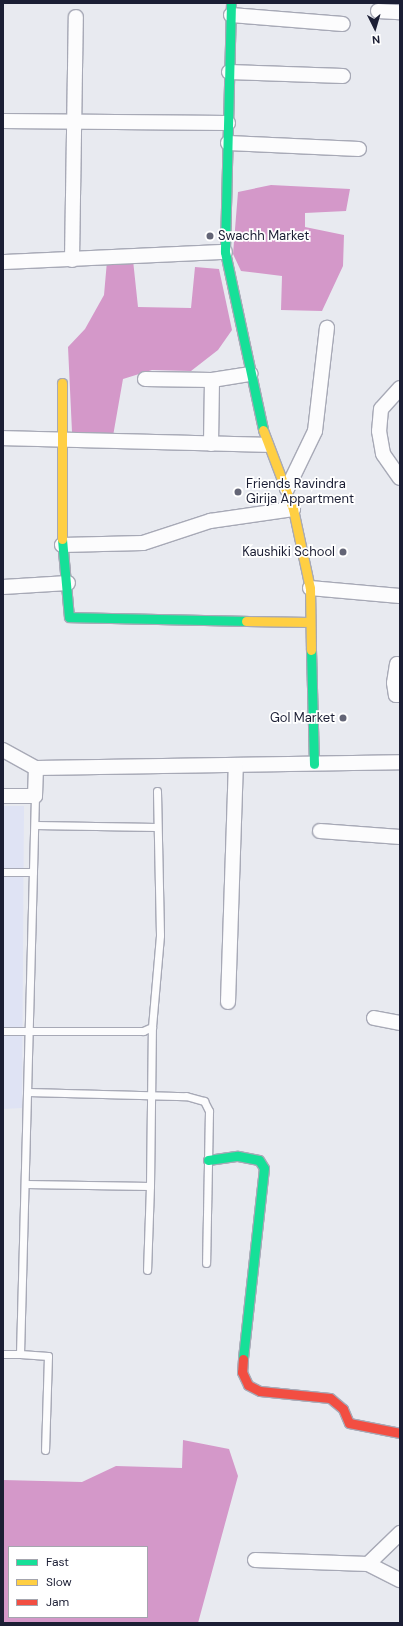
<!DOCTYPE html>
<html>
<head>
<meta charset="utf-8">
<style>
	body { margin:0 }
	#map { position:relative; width:403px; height:1626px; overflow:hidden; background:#e8eaf0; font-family:"DM Sans",sans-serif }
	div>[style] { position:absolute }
	.built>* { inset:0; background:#dfe3f4 }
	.water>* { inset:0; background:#d498c9 }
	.roads { filter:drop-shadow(1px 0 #a7a9b6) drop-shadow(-1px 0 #a7a9b6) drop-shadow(0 1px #a7a9b6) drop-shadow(0 -1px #a7a9b6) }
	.lane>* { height:7px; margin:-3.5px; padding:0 3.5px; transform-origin:3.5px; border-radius:3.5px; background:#fcfcfd }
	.street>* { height:14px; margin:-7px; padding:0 7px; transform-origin:7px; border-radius:7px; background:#fcfcfd }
	.fast>* { height:9px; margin:-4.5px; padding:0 4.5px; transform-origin:4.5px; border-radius:4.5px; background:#16e098 }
	.slow>* { height:9px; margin:-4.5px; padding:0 4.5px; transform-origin:4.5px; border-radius:4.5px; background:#ffcf43 }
	.jam>* { height:9px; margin:-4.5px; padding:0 4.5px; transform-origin:4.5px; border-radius:4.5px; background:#f24e42 }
	.dots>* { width:11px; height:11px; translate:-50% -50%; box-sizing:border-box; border:2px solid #fff; border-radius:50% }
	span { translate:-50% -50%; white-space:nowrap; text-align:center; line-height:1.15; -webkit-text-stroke:3.5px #fff; paint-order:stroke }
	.poi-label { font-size:13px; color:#1b1e34 }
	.left { translate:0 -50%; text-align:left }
	.right { translate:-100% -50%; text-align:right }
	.frame { position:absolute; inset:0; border:4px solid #1b1e34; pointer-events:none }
	.legend { position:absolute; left:8px; top:1546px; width:140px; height:72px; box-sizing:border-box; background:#fff; border:1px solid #a4a5ae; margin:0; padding:5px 7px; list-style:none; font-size:12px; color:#1b1e34 }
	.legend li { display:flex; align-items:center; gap:8px; height:20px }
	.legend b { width:20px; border:1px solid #a4a5ae }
	.north { position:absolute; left:355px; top:8px; width:40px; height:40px; -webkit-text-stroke:3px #fff; paint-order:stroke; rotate:175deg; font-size:11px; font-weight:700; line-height:16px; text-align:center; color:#1b1e34 }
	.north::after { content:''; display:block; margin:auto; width:14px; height:18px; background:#1b1e34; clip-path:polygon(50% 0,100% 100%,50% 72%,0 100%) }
</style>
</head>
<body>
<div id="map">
	<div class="built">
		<i style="clip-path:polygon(3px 806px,24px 806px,22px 1108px,3px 1109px)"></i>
	</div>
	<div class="water">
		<i style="clip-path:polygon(271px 185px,350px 189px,346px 211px,305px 213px,305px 227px,344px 235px,343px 266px,322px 311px,281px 310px,282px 276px,241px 271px,233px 254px,238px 192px)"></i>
		<i style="clip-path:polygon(133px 260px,138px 307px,191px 308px,195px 267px,219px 269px,232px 330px,218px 350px,191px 371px,152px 370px,123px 379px,113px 436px,72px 432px,68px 347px,85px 329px,104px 295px,107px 261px)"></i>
		<i style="clip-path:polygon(evenodd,183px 1440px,229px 1449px,238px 1476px,198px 1623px,3px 1623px,3px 1480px,82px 1482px,116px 1466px,182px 1468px,183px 1440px,9px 1547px,147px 1547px,147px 1617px,9px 1617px,9px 1547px)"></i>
	</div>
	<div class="roads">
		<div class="lane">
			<i style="left:35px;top:796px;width:558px;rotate:91.54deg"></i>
			<i style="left:20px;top:1354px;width:28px;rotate:4deg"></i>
			<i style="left:48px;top:1356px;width:94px;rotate:91.8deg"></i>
			<i style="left:35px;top:825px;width:121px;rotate:0.9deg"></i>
			<i style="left:3px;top:872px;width:30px"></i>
			<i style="left:3px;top:1031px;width:140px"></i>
			<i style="left:143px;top:1031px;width:10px;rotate:-24deg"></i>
			<i style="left:152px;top:1027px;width:92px;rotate:-85deg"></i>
			<i style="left:160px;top:935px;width:144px;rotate:-91.2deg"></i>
			<i style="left:28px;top:1092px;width:158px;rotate:1.5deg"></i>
			<i style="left:186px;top:1096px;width:19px;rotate:16deg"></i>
			<i style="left:204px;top:1101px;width:11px;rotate:63deg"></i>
			<i style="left:209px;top:1111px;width:152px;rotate:91.1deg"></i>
			<i style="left:26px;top:1184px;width:124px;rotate:0.9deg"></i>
			<i style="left:150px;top:1186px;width:84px;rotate:92deg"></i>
			<i style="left:150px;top:1186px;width:159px;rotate:-89.3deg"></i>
			<i style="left:3px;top:1354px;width:17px"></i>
		</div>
		<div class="street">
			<i style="left:378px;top:11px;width:22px;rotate:3deg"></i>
			<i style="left:231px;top:15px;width:112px;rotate:4.6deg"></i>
			<i style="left:229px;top:72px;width:114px;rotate:2deg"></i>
			<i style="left:3px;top:121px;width:225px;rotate:0.5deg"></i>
			<i style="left:228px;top:143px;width:131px;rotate:2.6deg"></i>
			<i style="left:72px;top:260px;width:243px;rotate:-89.1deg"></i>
			<i style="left:3px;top:262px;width:222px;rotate:-2.6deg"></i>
			<i style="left:145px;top:379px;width:67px;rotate:0.9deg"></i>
			<i style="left:212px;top:380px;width:39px;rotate:-9deg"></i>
			<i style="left:400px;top:388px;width:28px;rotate:132deg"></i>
			<i style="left:381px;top:409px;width:22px;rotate:95deg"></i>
			<i style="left:379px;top:431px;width:23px;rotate:80deg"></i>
			<i style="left:383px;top:454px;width:29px;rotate:55deg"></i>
			<i style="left:3px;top:438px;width:263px;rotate:1.5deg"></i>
			<i style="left:211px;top:444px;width:64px;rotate:-89.1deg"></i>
			<i style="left:287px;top:489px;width:64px;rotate:-64.2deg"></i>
			<i style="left:315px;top:431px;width:104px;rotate:-83.4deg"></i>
			<i style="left:62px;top:545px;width:81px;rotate:-1.4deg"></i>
			<i style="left:143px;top:543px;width:71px;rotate:-18.2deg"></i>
			<i style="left:210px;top:521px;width:84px;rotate:-8.2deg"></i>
			<i style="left:3px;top:587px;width:65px;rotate:-3.5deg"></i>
			<i style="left:310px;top:588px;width:90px;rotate:5.1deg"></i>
			<i style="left:397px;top:664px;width:19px;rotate:99deg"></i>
			<i style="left:394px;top:683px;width:12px;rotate:81deg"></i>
			<i style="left:396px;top:695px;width:4px"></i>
			<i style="left:3px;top:750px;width:38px;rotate:29deg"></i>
			<i style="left:36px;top:768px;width:364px;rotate:-0.9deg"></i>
			<i style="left:3px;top:796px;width:32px"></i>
			<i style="left:35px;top:796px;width:28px;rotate:-88deg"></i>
			<i style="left:320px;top:831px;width:80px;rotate:4.3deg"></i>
			<i style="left:228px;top:1002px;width:237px;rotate:-88.1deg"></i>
			<i style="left:374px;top:1018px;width:26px;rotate:11deg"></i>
			<i style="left:255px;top:1560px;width:113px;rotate:2deg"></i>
			<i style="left:368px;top:1564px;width:36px;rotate:27deg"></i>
			<i style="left:368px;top:1564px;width:45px;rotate:-44.1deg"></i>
		</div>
		<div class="fast">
			<i style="left:231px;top:3px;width:249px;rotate:91.4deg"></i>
			<i style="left:225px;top:252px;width:182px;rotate:77.9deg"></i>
			<i style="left:62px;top:539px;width:78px;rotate:84.9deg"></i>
			<i style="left:69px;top:617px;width:177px;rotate:1.3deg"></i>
			<i style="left:311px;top:650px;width:114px;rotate:88.5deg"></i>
			<i style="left:208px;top:1160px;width:30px;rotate:-8deg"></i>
			<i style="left:238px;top:1156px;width:21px;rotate:11deg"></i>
			<i style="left:259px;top:1160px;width:9px;rotate:58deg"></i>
			<i style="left:264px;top:1168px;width:192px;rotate:96.3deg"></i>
		</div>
		<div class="slow">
			<i style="left:62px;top:383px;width:156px;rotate:90deg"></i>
			<i style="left:263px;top:430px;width:85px;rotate:69.2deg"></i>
			<i style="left:293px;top:509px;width:81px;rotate:77.9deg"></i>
			<i style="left:310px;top:588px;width:62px;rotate:89.1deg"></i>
			<i style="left:246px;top:621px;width:64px;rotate:0.9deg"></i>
		</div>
		<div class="jam">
			<i style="left:243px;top:1359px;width:13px;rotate:94deg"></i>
			<i style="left:242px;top:1372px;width:14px;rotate:65deg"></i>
			<i style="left:248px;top:1385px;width:13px;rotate:27deg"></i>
			<i style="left:260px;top:1391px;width:70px;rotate:5.7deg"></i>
			<i style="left:330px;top:1398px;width:17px;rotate:40deg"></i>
			<i style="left:343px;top:1409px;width:15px;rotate:67deg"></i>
			<i style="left:349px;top:1423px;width:52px;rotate:11.1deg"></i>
		</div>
	</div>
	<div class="dots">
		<i style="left:210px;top:236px;background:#636576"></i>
		<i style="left:238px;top:492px;background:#636576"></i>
		<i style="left:343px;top:552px;background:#636576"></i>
		<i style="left:343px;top:718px;background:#636576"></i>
	</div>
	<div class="poi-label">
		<span class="left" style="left:218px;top:236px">Swachh Market</span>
		<span class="left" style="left:246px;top:492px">Friends Ravindra<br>Girija Appartment</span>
		<span class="right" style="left:335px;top:552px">Kaushiki School</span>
		<span class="right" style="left:335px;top:718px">Gol Market</span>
	</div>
	<div class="frame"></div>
	<ul class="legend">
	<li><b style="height:5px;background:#16e098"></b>Fast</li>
	<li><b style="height:5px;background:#ffcf43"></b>Slow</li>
	<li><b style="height:5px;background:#f24e42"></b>Jam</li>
	</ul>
	<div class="north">N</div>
</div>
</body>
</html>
